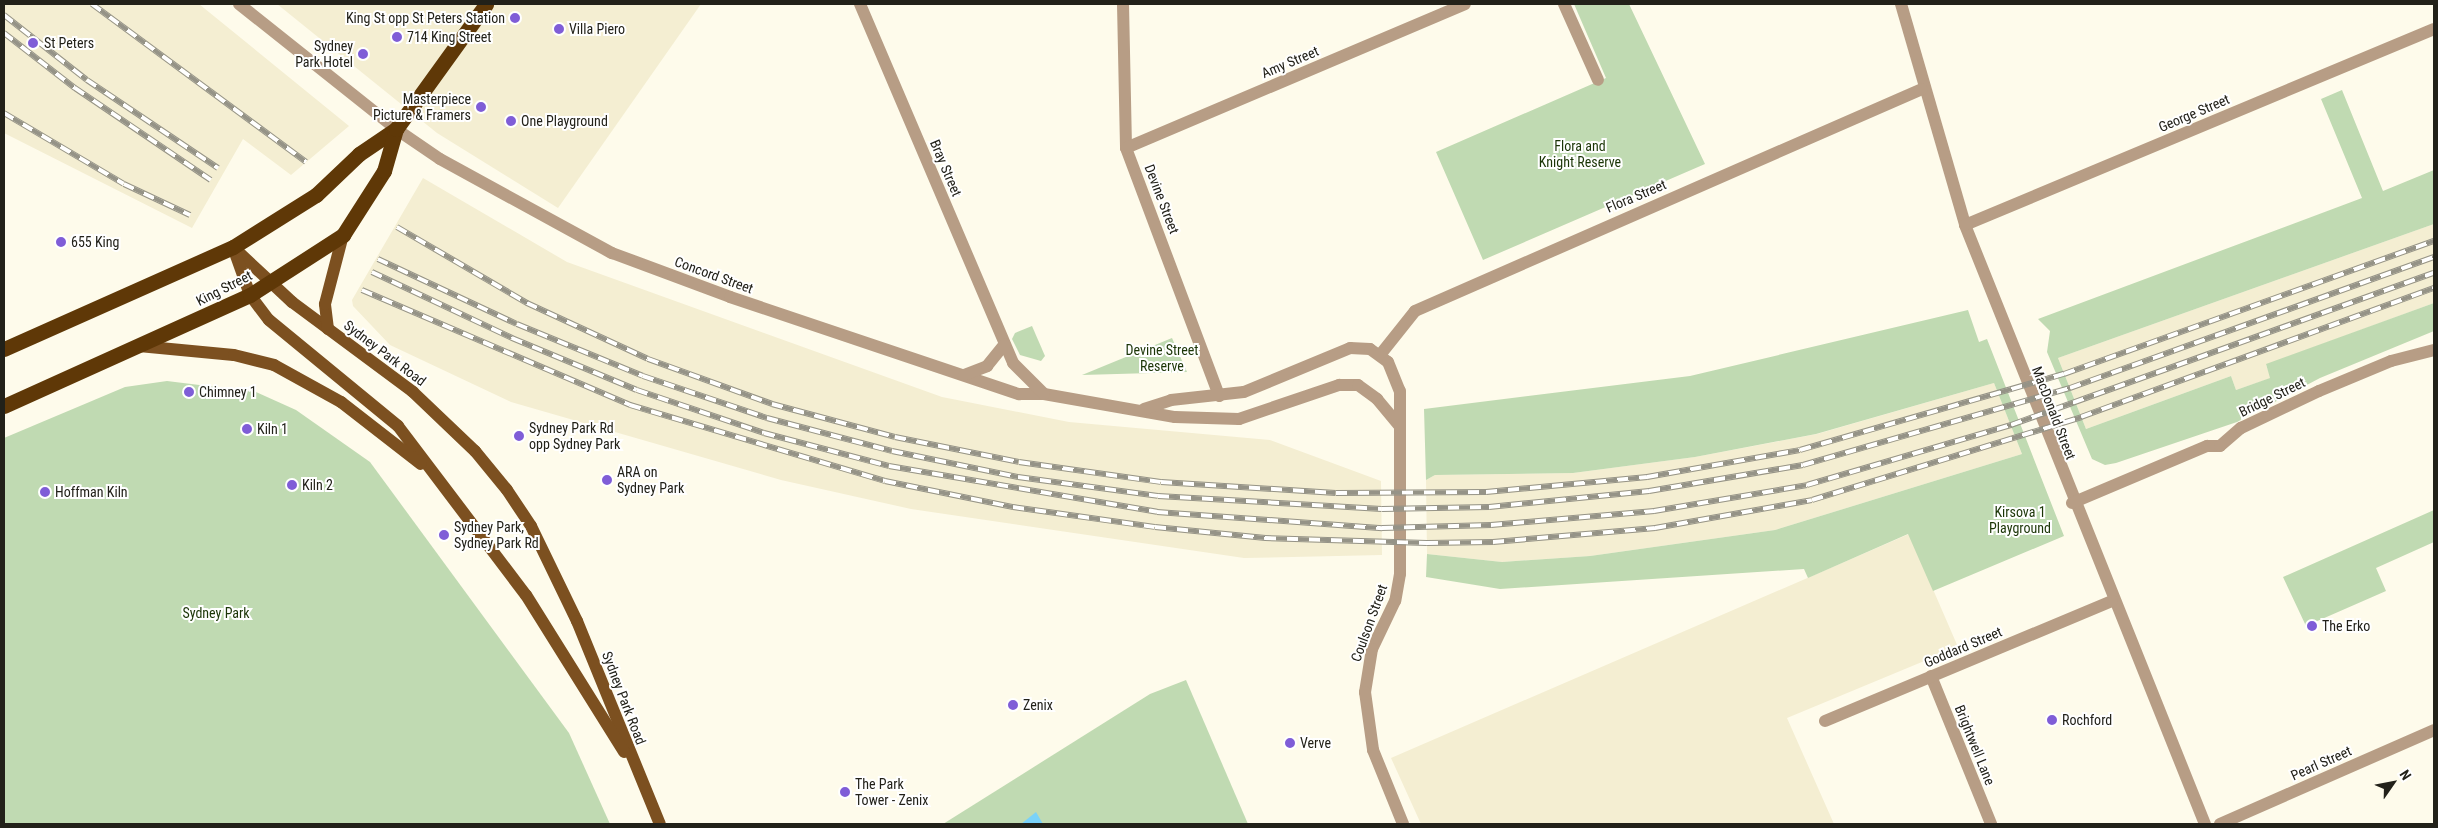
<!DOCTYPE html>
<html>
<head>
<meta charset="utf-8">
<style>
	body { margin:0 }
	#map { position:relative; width:2438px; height:828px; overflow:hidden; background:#fefbeb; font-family:"Roboto Condensed",sans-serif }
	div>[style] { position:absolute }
	.built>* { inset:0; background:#f4eed2 }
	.green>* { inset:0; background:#c0dab2 }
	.water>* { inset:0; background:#7ad2f9 }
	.minor>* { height:12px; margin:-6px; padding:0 6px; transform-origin:6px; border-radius:6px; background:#b79d85 }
	.major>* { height:12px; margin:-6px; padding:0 6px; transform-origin:6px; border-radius:6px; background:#7c5020 }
	.highway>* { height:15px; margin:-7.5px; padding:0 7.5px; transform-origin:7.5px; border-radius:7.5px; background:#5f3807 }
	.rail>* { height:5.5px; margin-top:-2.75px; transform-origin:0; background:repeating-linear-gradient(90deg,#fff 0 11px,#959387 0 22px); box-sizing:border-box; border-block:1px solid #959387 }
	.dots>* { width:14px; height:14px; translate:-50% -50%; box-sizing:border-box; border:2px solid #fff; border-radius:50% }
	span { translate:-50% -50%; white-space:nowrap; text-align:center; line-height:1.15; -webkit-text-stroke:4px #fff; paint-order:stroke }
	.poi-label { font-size:14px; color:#222119 }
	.right { translate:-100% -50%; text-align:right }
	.left { translate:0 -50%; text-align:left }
	.street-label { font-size:14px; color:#222119 }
	.park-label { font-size:14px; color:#1b3506 }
	.frame { position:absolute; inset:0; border:5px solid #222119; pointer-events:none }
	.north { position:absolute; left:2368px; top:758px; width:50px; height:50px; -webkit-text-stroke:4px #fff; paint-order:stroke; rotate:57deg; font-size:14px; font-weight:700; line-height:20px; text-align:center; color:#222119 }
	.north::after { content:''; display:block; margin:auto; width:18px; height:22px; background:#222119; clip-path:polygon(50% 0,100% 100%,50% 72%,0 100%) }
</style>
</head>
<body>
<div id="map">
	<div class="built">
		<i style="clip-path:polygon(4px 4px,199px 4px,349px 126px,291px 175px,243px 139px,192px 228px,4px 133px)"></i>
		<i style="clip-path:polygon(277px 4px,701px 4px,558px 208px,437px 133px)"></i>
		<i style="clip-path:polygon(423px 178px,567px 262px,942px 397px,1069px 422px,1270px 440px,1381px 481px,1382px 555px,1244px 558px,911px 509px,781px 480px,511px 402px,390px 345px,353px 306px,352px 300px)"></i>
		<i style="clip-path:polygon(2434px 224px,2434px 303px,2266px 365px,2271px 378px,2236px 390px,2231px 376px,2086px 429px,2058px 358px)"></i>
		<i style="clip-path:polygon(1994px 383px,2022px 454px,1775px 530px,1590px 556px,1502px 562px,1427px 554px,1426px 480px,1435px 475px,1573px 473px,1695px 457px,1817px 434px)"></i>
		<i style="clip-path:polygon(1909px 534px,1958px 647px,1787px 718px,1834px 824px,1421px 824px,1391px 758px)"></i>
	</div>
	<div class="green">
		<i style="clip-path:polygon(1574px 4px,1629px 4px,1705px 164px,1483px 260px,1436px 152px,1606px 78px)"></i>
		<i style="clip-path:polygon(2342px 90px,2383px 191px,2434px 170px,2434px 224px,2058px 358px,2086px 429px,2231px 376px,2236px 390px,2270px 378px,2266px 364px,2434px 303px,2434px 331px,2320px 378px,2237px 422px,2116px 463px,2105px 465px,2092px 459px,2047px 352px,2050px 331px,2038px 319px,2362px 198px,2321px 99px)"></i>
		<i style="clip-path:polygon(1968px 310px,1979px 342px,1987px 339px,2064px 536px,1933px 591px,1908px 534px,1808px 578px,1804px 569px,1500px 589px,1426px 577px,1427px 554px,1502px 562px,1590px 556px,1775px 530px,2022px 454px,1994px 383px,1816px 434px,1695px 457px,1573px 473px,1435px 475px,1426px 480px,1424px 409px,1690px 376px)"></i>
		<i style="clip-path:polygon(1032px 326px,1045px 356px,1041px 361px,1020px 355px,1012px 339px,1015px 333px)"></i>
		<i style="clip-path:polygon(1172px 338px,1187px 372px,1082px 375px)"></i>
		<i style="clip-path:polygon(167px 381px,256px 392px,296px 410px,370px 462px,569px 733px,610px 824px,4px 824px,4px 438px,125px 387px)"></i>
		<i style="clip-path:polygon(2434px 510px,2434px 542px,2376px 568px,2386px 591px,2306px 626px,2283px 577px)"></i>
		<i style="clip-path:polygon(1186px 680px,1248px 824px,943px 824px,1150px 694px)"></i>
	</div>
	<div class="water">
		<i style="clip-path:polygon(1036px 812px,1043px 824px,1021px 824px)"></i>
	</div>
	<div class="minor">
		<i style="left:239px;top:4px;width:201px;rotate:38.5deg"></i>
		<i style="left:396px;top:129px;width:53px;rotate:34.3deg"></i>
		<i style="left:440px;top:159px;width:196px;rotate:28.7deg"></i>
		<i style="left:612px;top:253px;width:126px;rotate:20.4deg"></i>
		<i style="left:730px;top:297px;width:305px;rotate:18.6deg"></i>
		<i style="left:1019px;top:394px;width:25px"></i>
		<i style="left:1044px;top:394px;width:133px;rotate:10deg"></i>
		<i style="left:1175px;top:417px;width:64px;rotate:1.8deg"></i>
		<i style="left:1239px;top:419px;width:106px;rotate:-18.8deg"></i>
		<i style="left:1339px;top:385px;width:19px"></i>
		<i style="left:1358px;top:385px;width:24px;rotate:36deg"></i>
		<i style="left:1377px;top:399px;width:33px;rotate:50deg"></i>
		<i style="left:860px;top:4px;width:390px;rotate:66.9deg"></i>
		<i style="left:1013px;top:363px;width:44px;rotate:45deg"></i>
		<i style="left:1123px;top:4px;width:144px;rotate:88.8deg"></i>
		<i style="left:1126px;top:148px;width:265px;rotate:69.4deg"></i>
		<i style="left:1564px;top:4px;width:83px;rotate:65.9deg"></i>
		<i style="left:1901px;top:4px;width:230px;rotate:73.8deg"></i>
		<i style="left:1965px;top:225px;width:645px;rotate:68.17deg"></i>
		<i style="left:1126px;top:148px;width:368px;rotate:-23deg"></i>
		<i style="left:1965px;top:225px;width:508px;rotate:-22.68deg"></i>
		<i style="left:1380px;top:355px;width:56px;rotate:-51.5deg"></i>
		<i style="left:1415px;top:311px;width:553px;rotate:-23.65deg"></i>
		<i style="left:964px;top:375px;width:25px;rotate:-21deg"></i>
		<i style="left:987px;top:366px;width:28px;rotate:-51deg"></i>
		<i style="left:1144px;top:409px;width:28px;rotate:-18deg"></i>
		<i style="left:1171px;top:400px;width:73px;rotate:-6.3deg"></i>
		<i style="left:1244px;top:392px;width:115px;rotate:-22.5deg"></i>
		<i style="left:1350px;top:348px;width:20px;rotate:3deg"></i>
		<i style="left:1370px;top:349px;width:22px;rotate:36deg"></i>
		<i style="left:1388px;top:362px;width:31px;rotate:68deg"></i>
		<i style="left:1400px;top:391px;width:183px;rotate:90deg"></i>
		<i style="left:1400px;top:574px;width:27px;rotate:100deg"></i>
		<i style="left:1395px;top:601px;width:53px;rotate:115.6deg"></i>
		<i style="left:1372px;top:649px;width:44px;rotate:99.2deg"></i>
		<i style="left:1365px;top:692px;width:59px;rotate:82.1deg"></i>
		<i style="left:1373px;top:750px;width:80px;rotate:67.9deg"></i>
		<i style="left:2072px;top:503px;width:147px;rotate:-22.9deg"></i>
		<i style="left:2207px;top:446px;width:13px"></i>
		<i style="left:2220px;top:446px;width:28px;rotate:-41deg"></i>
		<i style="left:2241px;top:428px;width:86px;rotate:-25.4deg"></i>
		<i style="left:2319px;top:391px;width:78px;rotate:-22.6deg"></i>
		<i style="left:2391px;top:361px;width:44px;rotate:-14.3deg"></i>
		<i style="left:1931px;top:676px;width:160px;rotate:67.9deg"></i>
		<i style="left:1825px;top:721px;width:311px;rotate:-22.7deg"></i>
		<i style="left:2220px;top:824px;width:234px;rotate:-23.7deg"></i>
	</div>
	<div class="major">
		<i style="left:233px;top:247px;width:81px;rotate:43deg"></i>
		<i style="left:292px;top:302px;width:151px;rotate:36.6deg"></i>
		<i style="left:413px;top:392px;width:86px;rotate:43.6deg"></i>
		<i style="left:475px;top:451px;width:50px;rotate:50.6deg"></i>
		<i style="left:507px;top:490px;width:43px;rotate:56.3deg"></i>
		<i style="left:531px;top:526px;width:106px;rotate:64.2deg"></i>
		<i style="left:577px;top:621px;width:219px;rotate:67.8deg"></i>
		<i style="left:234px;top:250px;width:48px;rotate:70.4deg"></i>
		<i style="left:250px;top:295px;width:31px;rotate:53deg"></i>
		<i style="left:269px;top:320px;width:167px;rotate:39.4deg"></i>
		<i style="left:398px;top:426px;width:212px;rotate:52.9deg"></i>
		<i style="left:526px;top:595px;width:185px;rotate:58deg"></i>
		<i style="left:328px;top:329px;width:25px;rotate:-97deg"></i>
		<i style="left:325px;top:304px;width:71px;rotate:-75.4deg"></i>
		<i style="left:139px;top:346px;width:95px;rotate:5.4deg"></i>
		<i style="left:234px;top:355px;width:41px;rotate:14deg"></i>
		<i style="left:274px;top:365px;width:77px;rotate:28.9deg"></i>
		<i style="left:341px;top:402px;width:101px;rotate:37.8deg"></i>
	</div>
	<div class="highway">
		<i style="left:4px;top:349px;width:251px;rotate:-24deg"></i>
		<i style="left:233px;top:247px;width:98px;rotate:-32.1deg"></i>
		<i style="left:316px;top:195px;width:59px;rotate:-43.6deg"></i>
		<i style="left:359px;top:154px;width:45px;rotate:-34deg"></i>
		<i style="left:4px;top:406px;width:270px;rotate:-24.3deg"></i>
		<i style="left:250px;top:295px;width:111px;rotate:-32.8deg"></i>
		<i style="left:343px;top:235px;width:76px;rotate:-57.4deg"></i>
		<i style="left:384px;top:171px;width:44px;rotate:-74.1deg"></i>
		<i style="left:396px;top:129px;width:154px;rotate:-54.2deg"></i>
	</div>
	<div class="rail">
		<i style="left:92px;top:4px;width:266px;rotate:36.4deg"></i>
		<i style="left:4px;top:15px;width:105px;rotate:38.1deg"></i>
		<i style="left:87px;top:80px;width:158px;rotate:33.9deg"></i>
		<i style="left:4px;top:33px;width:90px;rotate:37.8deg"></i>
		<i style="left:75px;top:88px;width:164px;rotate:34.1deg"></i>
		<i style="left:4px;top:113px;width:139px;rotate:30.6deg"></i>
		<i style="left:124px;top:184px;width:73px;rotate:25.2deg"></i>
		<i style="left:397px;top:227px;width:151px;rotate:30.3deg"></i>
		<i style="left:527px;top:303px;width:133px;rotate:24.8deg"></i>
		<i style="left:648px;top:359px;width:132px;rotate:19.9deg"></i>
		<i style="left:772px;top:404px;width:127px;rotate:15deg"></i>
		<i style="left:895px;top:437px;width:126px;rotate:11.4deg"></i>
		<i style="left:1019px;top:462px;width:143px;rotate:8deg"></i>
		<i style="left:1161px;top:482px;width:175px;rotate:3.6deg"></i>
		<i style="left:1336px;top:493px;width:150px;rotate:-0.4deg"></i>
		<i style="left:1486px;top:492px;width:162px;rotate:-5.3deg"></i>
		<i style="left:1647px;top:477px;width:155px;rotate:-10deg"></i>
		<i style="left:1800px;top:450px;width:275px;rotate:-16.1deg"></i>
		<i style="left:2064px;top:374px;width:393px;rotate:-19.8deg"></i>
		<i style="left:378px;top:259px;width:153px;rotate:25.1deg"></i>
		<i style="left:517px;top:324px;width:136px;rotate:22.4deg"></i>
		<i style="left:643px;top:376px;width:131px;rotate:18.7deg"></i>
		<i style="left:767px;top:418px;width:129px;rotate:14.8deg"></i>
		<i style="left:892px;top:451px;width:129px;rotate:11.7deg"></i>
		<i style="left:1018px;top:477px;width:141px;rotate:7.7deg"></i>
		<i style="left:1158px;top:496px;width:224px;rotate:3.3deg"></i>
		<i style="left:1382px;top:509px;width:107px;rotate:-1.1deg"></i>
		<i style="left:1489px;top:507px;width:161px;rotate:-5.7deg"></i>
		<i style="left:1649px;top:491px;width:156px;rotate:-9.6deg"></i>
		<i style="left:1803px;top:465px;width:278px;rotate:-16.1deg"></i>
		<i style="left:2070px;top:388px;width:387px;rotate:-19.8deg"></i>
		<i style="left:372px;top:272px;width:155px;rotate:25.2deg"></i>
		<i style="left:512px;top:338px;width:135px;rotate:22.6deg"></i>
		<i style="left:637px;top:390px;width:134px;rotate:18.7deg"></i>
		<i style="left:764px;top:433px;width:129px;rotate:14.8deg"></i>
		<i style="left:889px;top:466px;width:272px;rotate:9.7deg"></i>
		<i style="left:1157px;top:512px;width:226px;rotate:4.1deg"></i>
		<i style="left:1382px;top:528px;width:109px;rotate:-1.6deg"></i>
		<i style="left:1491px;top:525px;width:164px;rotate:-4.9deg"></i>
		<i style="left:1654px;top:511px;width:155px;rotate:-9.6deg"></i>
		<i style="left:1807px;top:485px;width:213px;rotate:-16.4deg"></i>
		<i style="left:2011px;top:425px;width:449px;rotate:-19.8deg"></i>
		<i style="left:362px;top:290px;width:292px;rotate:23.2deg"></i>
		<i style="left:630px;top:405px;width:266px;rotate:16.6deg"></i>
		<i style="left:885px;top:481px;width:131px;rotate:11.5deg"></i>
		<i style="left:1013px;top:507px;width:143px;rotate:8deg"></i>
		<i style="left:1155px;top:527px;width:111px;rotate:5.7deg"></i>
		<i style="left:1265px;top:538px;width:162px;rotate:1.8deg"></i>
		<i style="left:1427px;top:543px;width:66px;rotate:-0.9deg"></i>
		<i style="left:1493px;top:542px;width:163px;rotate:-4.9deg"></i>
		<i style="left:1655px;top:528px;width:159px;rotate:-10.1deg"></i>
		<i style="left:1812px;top:500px;width:282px;rotate:-17.1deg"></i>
		<i style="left:2081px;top:417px;width:376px;rotate:-20.1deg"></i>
	</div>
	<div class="dots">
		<i style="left:515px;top:18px;background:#7f5dd7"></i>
		<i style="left:559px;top:29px;background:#7f5dd7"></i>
		<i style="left:397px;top:37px;background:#7f5dd7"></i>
		<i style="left:33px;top:43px;background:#7f5dd7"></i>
		<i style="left:363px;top:54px;background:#7f5dd7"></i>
		<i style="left:481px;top:107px;background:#7f5dd7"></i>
		<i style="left:511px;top:121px;background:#7f5dd7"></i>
		<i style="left:61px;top:242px;background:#7f5dd7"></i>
		<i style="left:189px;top:392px;background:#7f5dd7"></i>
		<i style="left:247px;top:429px;background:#7f5dd7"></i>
		<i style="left:519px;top:436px;background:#7f5dd7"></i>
		<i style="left:607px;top:480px;background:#7f5dd7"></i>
		<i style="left:292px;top:485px;background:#7f5dd7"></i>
		<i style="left:45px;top:492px;background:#7f5dd7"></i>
		<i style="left:444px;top:535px;background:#7f5dd7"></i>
		<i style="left:2312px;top:626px;background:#7f5dd7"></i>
		<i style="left:1013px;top:705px;background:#7f5dd7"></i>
		<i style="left:2052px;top:720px;background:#7f5dd7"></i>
		<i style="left:1290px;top:743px;background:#7f5dd7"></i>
		<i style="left:845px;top:792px;background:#7f5dd7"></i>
	</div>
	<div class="poi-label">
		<span class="right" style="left:505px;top:18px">King St opp St Peters Station</span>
		<span class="left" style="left:569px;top:29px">Villa Piero</span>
		<span class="left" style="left:407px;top:37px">714 King Street</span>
		<span class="left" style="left:44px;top:43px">St Peters</span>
		<span class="right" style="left:353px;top:54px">Sydney<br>Park Hotel</span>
		<span class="right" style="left:471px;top:107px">Masterpiece<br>Picture &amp; Framers</span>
		<span class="left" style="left:521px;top:121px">One Playground</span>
		<span class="left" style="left:71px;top:242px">655 King</span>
		<span class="left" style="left:199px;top:392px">Chimney 1</span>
		<span class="left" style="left:529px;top:436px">Sydney Park Rd<br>opp Sydney Park</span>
		<span class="left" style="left:257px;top:429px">Kiln 1</span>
		<span class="left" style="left:617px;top:480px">ARA on<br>Sydney Park</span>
		<span class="left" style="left:302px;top:485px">Kiln 2</span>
		<span class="left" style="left:55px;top:492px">Hoffman Kiln</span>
		<span class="left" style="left:454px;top:535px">Sydney Park,<br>Sydney Park Rd</span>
		<span class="left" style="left:2322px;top:626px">The Erko</span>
		<span class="left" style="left:1023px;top:705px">Zenix</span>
		<span class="left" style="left:2062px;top:720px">Rochford</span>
		<span class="left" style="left:1300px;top:743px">Verve</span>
		<span class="left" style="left:855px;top:792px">The Park<br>Tower - Zenix</span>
	</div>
	<div class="street-label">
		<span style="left:1290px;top:62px;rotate:-23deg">Amy Street</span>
		<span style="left:2194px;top:113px;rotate:-23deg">George Street</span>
		<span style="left:946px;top:168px;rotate:67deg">Bray Street</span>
		<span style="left:1636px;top:196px;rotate:-23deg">Flora Street</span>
		<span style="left:1162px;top:199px;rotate:69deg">Devine Street</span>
		<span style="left:714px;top:275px;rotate:20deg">Concord Street</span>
		<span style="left:224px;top:288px;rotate:-27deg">King Street</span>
		<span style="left:385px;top:353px;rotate:37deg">Sydney Park Road</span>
		<span style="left:2272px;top:397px;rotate:-26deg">Bridge Street</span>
		<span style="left:2054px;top:413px;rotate:69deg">MacDonald Street</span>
		<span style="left:1369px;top:623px;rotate:-70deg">Coulson Street</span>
		<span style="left:1963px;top:647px;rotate:-23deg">Goddard Street</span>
		<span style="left:624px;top:698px;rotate:69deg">Sydney Park Road</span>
		<span style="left:1975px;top:745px;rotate:68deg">Brightwell Lane</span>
		<span style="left:2321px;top:763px;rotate:-24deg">Pearl Street</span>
	</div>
	<div class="park-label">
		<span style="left:1580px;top:154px">Flora and<br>Knight Reserve</span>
		<span style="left:1162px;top:358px">Devine Street<br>Reserve</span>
		<span style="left:2020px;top:520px">Kirsova 1<br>Playground</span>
		<span style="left:216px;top:613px">Sydney Park</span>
	</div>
	<div class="frame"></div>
	<div class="north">N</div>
</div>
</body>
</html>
